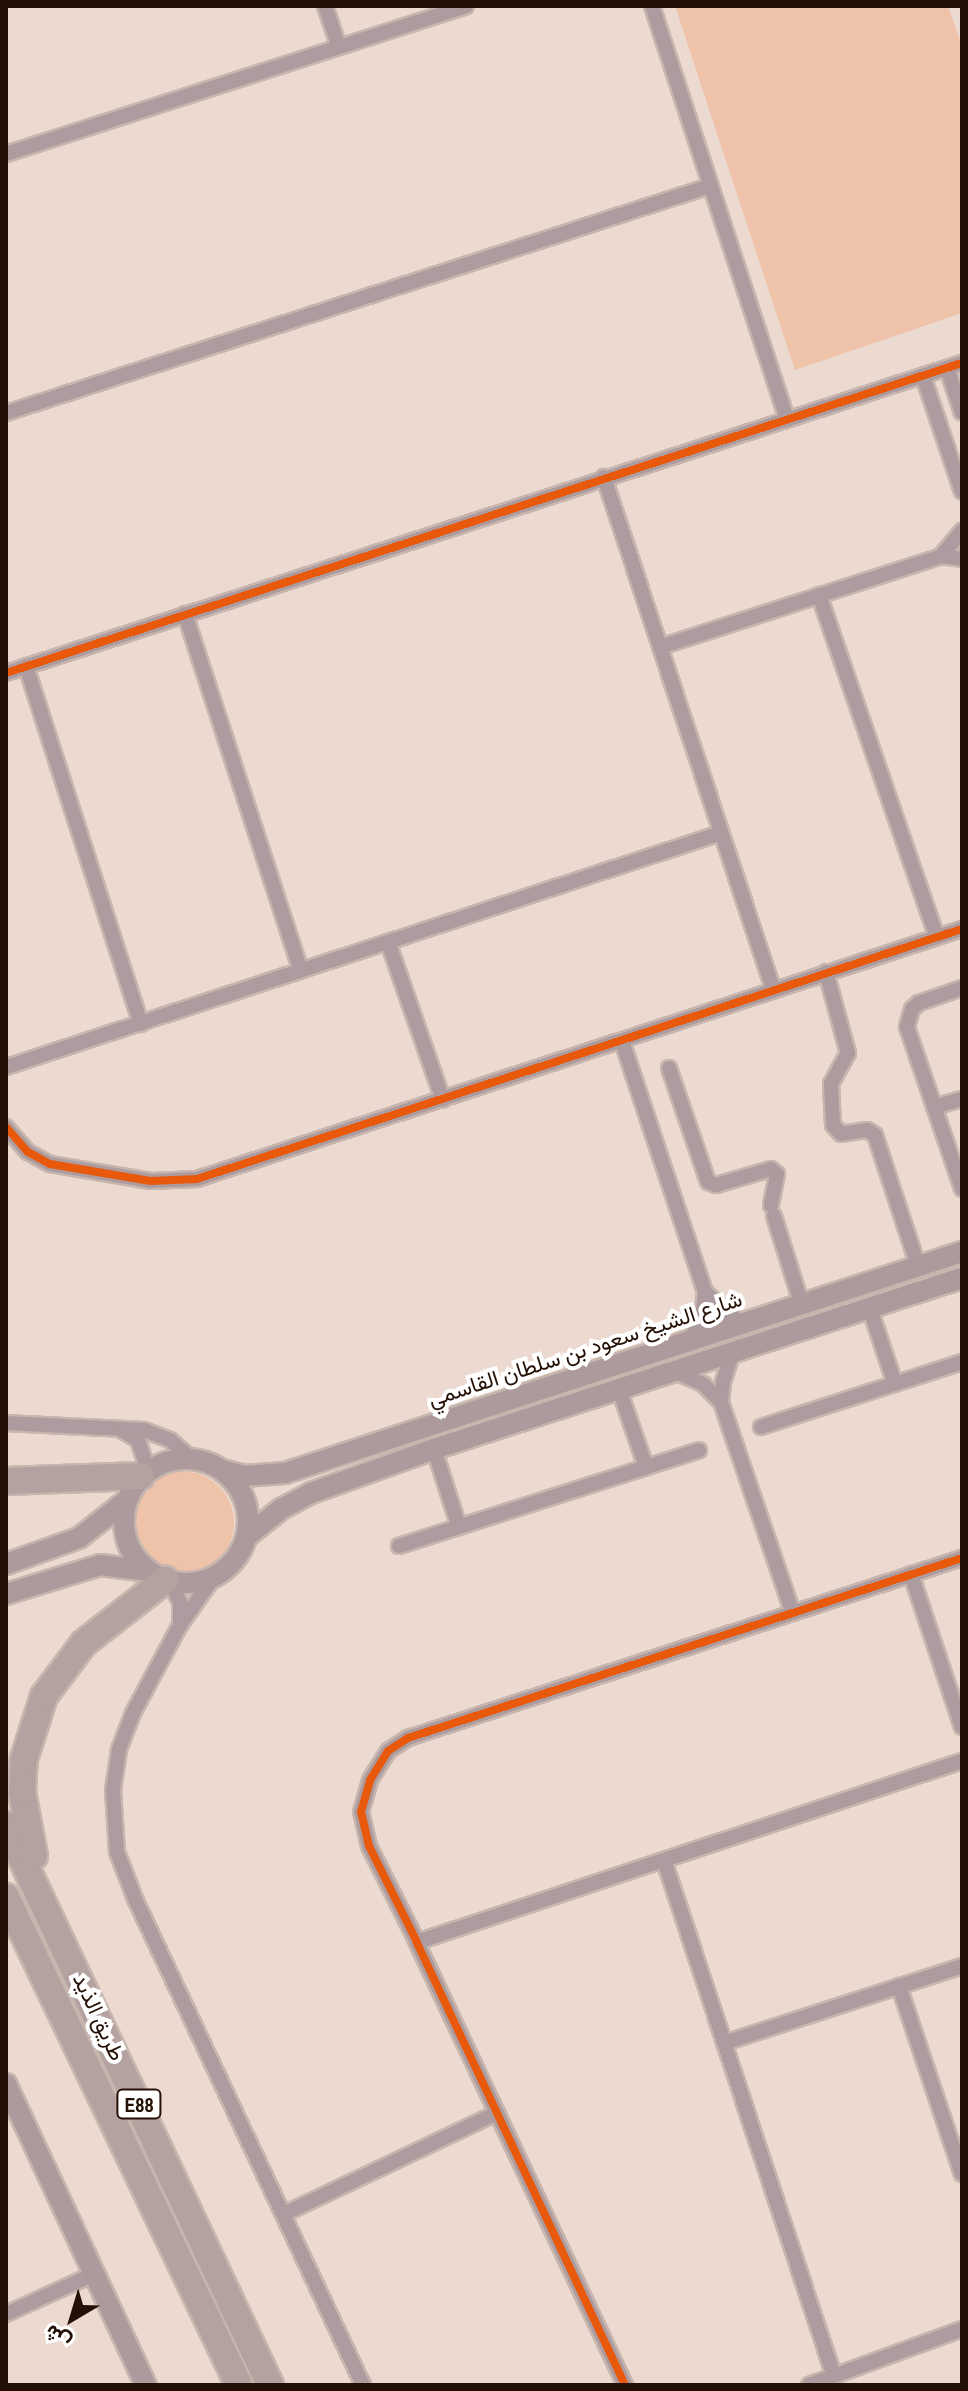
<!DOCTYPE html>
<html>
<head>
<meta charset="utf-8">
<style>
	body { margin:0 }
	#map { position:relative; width:968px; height:2391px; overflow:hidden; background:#ecdad0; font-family:"Archivo Narrow",Vazirmatn,sans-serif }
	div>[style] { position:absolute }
	.green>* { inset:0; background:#efc2aa }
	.round { border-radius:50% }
	.roads { filter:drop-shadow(2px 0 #c6b6ae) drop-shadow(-2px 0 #c6b6ae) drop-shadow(0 2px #c6b6ae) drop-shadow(0 -2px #c6b6ae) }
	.street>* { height:14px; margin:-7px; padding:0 7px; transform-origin:7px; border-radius:7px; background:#ad9c9f }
	.secondary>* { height:20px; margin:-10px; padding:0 10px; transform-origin:10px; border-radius:10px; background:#ac9a9c }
	.secondary>.ring { margin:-10px; padding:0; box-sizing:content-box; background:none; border:20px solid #ac9a9c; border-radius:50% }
	.highway>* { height:26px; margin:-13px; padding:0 13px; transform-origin:13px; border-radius:13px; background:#b4a2a0 }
	.cycleway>* { height:8px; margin:-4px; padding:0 4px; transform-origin:4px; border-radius:4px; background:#e8590c }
	span { translate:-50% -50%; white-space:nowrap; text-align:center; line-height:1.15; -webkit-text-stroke:8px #fff; paint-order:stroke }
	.shield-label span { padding:2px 6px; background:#fff; border:2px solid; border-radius:6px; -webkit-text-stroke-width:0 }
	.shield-label { font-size:20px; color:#241005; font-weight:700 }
	.street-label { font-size:22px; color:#241005 }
	.frame { position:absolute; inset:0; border:8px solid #241005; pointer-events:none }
	.north { position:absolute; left:32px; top:2279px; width:80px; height:80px; -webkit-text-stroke:6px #fff; paint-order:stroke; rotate:218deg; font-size:22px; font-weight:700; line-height:32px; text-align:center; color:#241005 }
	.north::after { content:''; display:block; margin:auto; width:28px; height:36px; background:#241005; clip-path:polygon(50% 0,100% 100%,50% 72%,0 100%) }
</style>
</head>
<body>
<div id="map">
	<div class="green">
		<i style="clip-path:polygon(675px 6px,948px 6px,962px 46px,962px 313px,795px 370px)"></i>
		<i class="round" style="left:130px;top:1471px;width:104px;height:104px"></i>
	</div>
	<div class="roads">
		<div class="street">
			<i style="left:325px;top:6px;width:43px;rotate:71.1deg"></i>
			<i style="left:652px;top:6px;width:434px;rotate:71.9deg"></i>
			<i style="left:6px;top:154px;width:483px;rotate:-17.8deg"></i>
			<i style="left:947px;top:368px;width:47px;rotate:71.6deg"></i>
			<i style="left:923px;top:376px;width:122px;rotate:71.4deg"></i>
			<i style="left:6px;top:413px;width:740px;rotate:-17.87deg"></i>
			<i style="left:604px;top:477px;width:539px;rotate:71.73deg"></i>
			<i style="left:941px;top:556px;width:33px;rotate:-50deg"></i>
			<i style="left:819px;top:595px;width:362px;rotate:71deg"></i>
			<i style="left:185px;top:614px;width:375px;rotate:72deg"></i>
			<i style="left:660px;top:647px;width:295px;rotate:-17.9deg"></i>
			<i style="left:941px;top:556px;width:21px;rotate:8deg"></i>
			<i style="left:26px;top:666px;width:376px;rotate:72.2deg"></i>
			<i style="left:6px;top:673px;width:1005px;rotate:-17.97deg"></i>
			<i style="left:388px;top:942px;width:167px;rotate:70.8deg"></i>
			<i style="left:826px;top:972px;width:84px;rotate:74.8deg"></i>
			<i style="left:848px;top:1053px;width:35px;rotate:119deg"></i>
			<i style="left:831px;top:1084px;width:41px;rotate:87.2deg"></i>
			<i style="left:833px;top:1125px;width:12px;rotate:48deg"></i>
			<i style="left:841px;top:1134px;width:26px;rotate:-9deg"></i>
			<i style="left:867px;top:1130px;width:9px;rotate:32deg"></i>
			<i style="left:875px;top:1135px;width:138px;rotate:71.8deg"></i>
			<i style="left:962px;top:988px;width:46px;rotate:160.8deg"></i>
			<i style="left:919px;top:1003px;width:9px;rotate:139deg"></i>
			<i style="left:912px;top:1009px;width:19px;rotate:106deg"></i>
			<i style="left:907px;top:1027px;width:171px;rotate:71.2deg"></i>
			<i style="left:622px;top:1041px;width:264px;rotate:71.7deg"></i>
			<i style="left:705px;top:1292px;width:26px;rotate:97deg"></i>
			<i style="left:702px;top:1318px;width:26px;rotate:118deg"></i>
			<i style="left:6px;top:1067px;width:752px;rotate:-18.12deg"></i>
			<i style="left:669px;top:1068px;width:120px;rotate:71.1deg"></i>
			<i style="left:708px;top:1182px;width:9px;rotate:21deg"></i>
			<i style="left:716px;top:1185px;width:57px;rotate:-16.2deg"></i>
			<i style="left:771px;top:1169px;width:8px;rotate:40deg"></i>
			<i style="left:777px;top:1174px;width:32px;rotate:101deg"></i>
			<i style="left:934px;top:1107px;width:29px;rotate:-16deg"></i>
			<i style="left:6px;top:1127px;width:33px;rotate:49deg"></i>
			<i style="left:28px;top:1152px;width:25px;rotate:29deg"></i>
			<i style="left:50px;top:1164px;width:102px;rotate:9.6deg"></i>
			<i style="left:151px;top:1181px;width:46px;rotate:-2.5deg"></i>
			<i style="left:197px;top:1179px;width:805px;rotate:-18.1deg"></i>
			<i style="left:774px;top:1216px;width:90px;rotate:72.6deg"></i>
			<i style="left:705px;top:1292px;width:47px;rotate:41.5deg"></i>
			<i style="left:870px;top:1309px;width:79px;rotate:71.6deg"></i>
			<i style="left:676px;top:1372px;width:30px;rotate:24deg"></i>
			<i style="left:703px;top:1384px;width:25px;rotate:45deg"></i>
			<i style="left:721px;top:1402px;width:223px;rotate:71.2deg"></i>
			<i style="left:619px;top:1389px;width:83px;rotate:70.9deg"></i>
			<i style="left:721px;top:1402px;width:20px;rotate:-84deg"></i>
			<i style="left:723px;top:1382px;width:32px;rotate:-72deg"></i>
			<i style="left:6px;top:1423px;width:138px;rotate:2.9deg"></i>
			<i style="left:144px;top:1430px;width:28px;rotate:21deg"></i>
			<i style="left:170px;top:1440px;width:28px;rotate:41deg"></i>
			<i style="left:761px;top:1427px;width:211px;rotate:-17.9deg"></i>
			<i style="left:121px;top:1430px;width:20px;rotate:30deg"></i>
			<i style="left:138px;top:1440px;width:33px;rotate:72deg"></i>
			<i style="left:434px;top:1449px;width:82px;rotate:72.2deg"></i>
			<i style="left:399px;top:1546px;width:315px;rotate:-17.7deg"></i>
			<i style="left:911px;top:1574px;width:161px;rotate:71.6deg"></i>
			<i style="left:214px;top:1577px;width:59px;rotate:125.3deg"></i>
			<i style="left:180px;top:1625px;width:100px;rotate:118.1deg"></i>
			<i style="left:133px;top:1713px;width:40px;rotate:111deg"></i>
			<i style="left:119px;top:1750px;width:40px;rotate:98.5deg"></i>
			<i style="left:113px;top:1790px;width:62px;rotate:86.3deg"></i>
			<i style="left:117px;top:1852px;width:53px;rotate:68.8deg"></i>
			<i style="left:136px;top:1901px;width:535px;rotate:64.87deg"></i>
			<i style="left:169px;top:1581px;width:24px;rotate:62deg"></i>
			<i style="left:180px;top:1602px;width:23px;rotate:90deg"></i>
			<i style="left:664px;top:1860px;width:543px;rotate:71.77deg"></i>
			<i style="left:417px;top:1942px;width:574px;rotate:-18.37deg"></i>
			<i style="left:899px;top:1986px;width:198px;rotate:71.5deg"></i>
			<i style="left:724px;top:2043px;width:250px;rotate:-17.9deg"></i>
			<i style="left:284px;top:2214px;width:236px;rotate:-25.4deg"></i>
			<i style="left:6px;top:2314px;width:97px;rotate:-24.4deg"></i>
			<i style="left:625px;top:2385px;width:489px;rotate:-115.2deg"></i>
			<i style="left:417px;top:1942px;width:107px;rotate:-116.6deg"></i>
			<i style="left:369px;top:1846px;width:35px;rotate:-103deg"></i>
			<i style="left:361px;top:1812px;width:33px;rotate:-74deg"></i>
			<i style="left:370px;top:1780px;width:34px;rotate:-58deg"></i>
			<i style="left:388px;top:1751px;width:24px;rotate:-33deg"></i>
			<i style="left:408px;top:1738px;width:583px;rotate:-18deg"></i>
			<i style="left:809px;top:2385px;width:163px;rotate:-20.1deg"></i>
		</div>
		<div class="secondary">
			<i class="ring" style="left:124px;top:1459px;width:104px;height:104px"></i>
			<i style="left:222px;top:1470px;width:23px;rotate:15deg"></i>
			<i style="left:244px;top:1476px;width:41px;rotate:-4.2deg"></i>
			<i style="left:285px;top:1473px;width:712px;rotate:-18.08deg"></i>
			<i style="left:246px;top:1537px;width:45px;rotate:-38.7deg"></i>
			<i style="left:281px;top:1509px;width:34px;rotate:-28deg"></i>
			<i style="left:311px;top:1493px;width:131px;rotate:-19.7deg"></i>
			<i style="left:434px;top:1449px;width:555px;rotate:-17.95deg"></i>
			<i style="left:6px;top:1564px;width:77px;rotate:-19.6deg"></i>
			<i style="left:79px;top:1538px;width:60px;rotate:-38.2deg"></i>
			<i style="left:6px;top:1594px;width:98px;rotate:-17.1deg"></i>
			<i style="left:100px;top:1565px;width:49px;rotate:7deg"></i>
			<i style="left:6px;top:2084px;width:332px;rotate:65.1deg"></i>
		</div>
		<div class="highway">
			<i style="left:6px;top:1481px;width:135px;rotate:-2.1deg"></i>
			<i style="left:6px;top:1825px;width:619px;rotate:64.76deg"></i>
			<i style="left:34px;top:1856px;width:65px;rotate:-100.6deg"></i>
			<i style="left:22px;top:1792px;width:33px;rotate:-87deg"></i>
			<i style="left:24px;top:1759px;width:66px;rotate:-72.4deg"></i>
			<i style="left:44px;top:1696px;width:66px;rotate:-53deg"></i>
			<i style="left:84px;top:1643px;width:103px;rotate:-37.9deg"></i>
			<i style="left:6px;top:1897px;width:541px;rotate:64.48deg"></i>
		</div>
	</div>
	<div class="cycleway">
		<i style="left:6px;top:673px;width:1005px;rotate:-17.97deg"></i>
		<i style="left:6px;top:1127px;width:33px;rotate:49deg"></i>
		<i style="left:28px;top:1152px;width:25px;rotate:29deg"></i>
		<i style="left:50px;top:1164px;width:102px;rotate:9.6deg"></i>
		<i style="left:151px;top:1181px;width:46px;rotate:-2.5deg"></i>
		<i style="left:197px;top:1179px;width:805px;rotate:-18.1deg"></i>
		<i style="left:625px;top:2385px;width:489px;rotate:-115.2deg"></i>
		<i style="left:417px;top:1942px;width:107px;rotate:-116.6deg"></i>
		<i style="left:369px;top:1846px;width:35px;rotate:-103deg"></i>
		<i style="left:361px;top:1812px;width:33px;rotate:-74deg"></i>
		<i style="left:370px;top:1780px;width:34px;rotate:-58deg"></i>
		<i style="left:388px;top:1751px;width:24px;rotate:-33deg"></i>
		<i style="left:408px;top:1738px;width:583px;rotate:-18deg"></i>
	</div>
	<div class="shield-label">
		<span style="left:139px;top:2104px">E88</span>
	</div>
	<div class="street-label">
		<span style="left:585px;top:1349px;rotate:-18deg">شارع الشيخ سعود بن سلطان القاسمي</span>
		<span style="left:99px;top:2017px;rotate:65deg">طريق الذيد</span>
	</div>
	<div class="frame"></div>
	<div class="north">ش</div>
</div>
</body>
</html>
